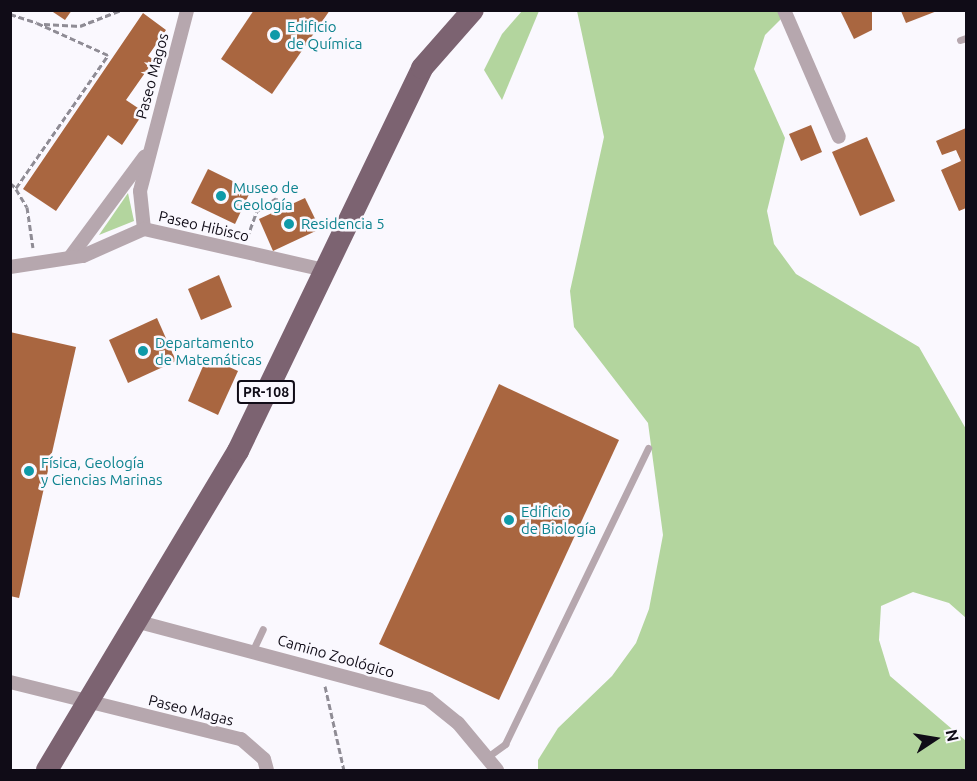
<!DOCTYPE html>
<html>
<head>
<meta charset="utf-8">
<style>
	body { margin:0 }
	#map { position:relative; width:977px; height:781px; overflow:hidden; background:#faf8fe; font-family:Ubuntu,sans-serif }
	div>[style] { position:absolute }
	.green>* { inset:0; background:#b3d59e }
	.building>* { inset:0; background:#a96640 }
	.path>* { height:3px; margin-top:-1.5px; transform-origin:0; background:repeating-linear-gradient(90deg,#8f8c95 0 6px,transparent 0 9px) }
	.service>* { height:7px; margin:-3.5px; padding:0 3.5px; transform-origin:3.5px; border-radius:3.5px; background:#b6a7ae }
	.minor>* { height:14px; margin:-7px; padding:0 7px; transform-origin:7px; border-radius:7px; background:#b6a7ae }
	.primary>* { height:22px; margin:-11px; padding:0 11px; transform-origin:11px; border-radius:11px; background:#7c6371 }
	.dots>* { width:16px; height:16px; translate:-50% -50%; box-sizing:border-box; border:3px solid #faf8fe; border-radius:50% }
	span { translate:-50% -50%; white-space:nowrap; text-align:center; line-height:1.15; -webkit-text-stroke:5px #faf8fe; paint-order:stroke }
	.shield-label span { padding:2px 4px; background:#faf8fe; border:2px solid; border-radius:4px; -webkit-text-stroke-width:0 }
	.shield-label { font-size:14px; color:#100c17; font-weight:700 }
	.culture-label { font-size:15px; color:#0d838f }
	.left { translate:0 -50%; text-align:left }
	.street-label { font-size:15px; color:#100c17 }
	.frame { position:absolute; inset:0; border:12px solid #100c17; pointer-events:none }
	.north { position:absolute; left:905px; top:709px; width:60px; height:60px; -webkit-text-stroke:4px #faf8fe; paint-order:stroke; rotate:78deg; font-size:16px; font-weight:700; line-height:24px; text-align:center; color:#100c17 }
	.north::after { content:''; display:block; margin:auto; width:21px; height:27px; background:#100c17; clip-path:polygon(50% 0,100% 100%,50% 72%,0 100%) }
</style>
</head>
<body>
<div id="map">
	<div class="green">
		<i style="clip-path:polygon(522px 11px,539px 11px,502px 100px,484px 70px,502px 34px)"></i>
		<i style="clip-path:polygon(577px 11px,789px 11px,765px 35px,754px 69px,785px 138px,767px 211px,774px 244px,796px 274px,919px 347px,966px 429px,966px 618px,949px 603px,913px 592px,881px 606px,879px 640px,890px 676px,966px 741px,966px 770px,538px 770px,538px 760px,558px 728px,612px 676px,636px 643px,649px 609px,663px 535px,648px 423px,574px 327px,570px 291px,604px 137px)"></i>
		<i style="clip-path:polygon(128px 193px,134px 221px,99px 235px)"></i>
	</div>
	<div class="building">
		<i style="clip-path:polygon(50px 10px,72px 10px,65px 20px)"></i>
		<i style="clip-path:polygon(254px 10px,330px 10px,272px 94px,221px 59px)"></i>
		<i style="clip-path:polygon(840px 10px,872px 10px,872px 30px,854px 39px)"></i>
		<i style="clip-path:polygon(901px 11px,937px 11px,906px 23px)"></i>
		<i style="clip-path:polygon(143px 13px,166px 30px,148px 56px,154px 60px,126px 100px,144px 112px,122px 145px,108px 135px,56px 211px,23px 189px)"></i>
		<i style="clip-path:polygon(811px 125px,822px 152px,801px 161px,789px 134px)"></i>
		<i style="clip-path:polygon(966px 128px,966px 208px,959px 211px,941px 170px,961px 161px,956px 150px,942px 155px,936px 141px)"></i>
		<i style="clip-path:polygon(867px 137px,895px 201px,860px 216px,832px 152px)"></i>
		<i style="clip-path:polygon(208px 169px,251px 190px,235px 224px,191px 203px)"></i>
		<i style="clip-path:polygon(305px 198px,320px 229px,273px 251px,259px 219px)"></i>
		<i style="clip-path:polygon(219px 275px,232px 307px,201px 320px,188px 289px)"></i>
		<i style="clip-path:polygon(157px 318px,176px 361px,128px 383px,109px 340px)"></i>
		<i style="clip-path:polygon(10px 332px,76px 347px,19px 598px,10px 596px)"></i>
		<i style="clip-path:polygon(207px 357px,238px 371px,218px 415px,188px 401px)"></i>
		<i style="clip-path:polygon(499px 384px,619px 440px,499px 700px,379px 644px)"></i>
	</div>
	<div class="path">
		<i style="left:10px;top:14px;width:28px;rotate:18deg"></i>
		<i style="left:44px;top:24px;width:36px;rotate:3deg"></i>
		<i style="left:80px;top:26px;width:44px;rotate:-21.3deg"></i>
		<i style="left:10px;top:183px;width:8px;rotate:40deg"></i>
		<i style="left:16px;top:188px;width:162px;rotate:-55.3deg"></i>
		<i style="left:108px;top:55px;width:78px;rotate:-155.7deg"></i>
		<i style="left:16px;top:189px;width:21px;rotate:59deg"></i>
		<i style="left:27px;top:207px;width:41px;rotate:81.7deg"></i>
		<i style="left:247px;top:238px;width:29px;rotate:-70deg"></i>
		<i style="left:257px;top:211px;width:23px;rotate:-34deg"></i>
		<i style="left:276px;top:198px;width:10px;rotate:66deg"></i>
		<i style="left:325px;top:686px;width:86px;rotate:77.3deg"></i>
	</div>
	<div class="service">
		<i style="left:960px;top:40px;width:6px;rotate:-18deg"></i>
		<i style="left:253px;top:650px;width:23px;rotate:-65deg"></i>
		<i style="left:486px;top:758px;width:24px;rotate:-36deg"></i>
		<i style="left:505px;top:744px;width:329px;rotate:-64.2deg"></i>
	</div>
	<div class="minor">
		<i style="left:784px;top:10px;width:138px;rotate:66.6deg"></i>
		<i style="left:144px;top:229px;width:38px;rotate:-96deg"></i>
		<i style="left:140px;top:191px;width:187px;rotate:-75.4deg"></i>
		<i style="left:71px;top:256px;width:124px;rotate:-53.5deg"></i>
		<i style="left:10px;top:267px;width:74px;rotate:-8.6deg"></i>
		<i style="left:83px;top:256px;width:67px;rotate:-23.9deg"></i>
		<i style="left:144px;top:229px;width:186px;rotate:12.8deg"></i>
		<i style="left:139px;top:622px;width:299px;rotate:14.9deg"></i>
		<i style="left:428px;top:699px;width:38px;rotate:39deg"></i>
		<i style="left:458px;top:723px;width:61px;rotate:50.3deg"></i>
		<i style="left:10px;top:682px;width:238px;rotate:13.9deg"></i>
		<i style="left:241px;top:739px;width:30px;rotate:41deg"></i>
		<i style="left:264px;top:759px;width:11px;rotate:75deg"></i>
	</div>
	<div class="primary">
		<i style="left:47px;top:770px;width:372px;rotate:-59.1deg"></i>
		<i style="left:238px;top:451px;width:425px;rotate:-64.3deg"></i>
		<i style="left:422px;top:68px;width:77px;rotate:-48.7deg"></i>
	</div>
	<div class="dots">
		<i style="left:275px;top:35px;background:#0f9aa8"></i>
		<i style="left:221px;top:196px;background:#0f9aa8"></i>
		<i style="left:289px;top:224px;background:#0f9aa8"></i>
		<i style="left:143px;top:351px;background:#0f9aa8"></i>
		<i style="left:29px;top:471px;background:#0f9aa8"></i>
		<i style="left:509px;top:520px;background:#0f9aa8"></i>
	</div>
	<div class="shield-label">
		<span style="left:266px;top:392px">PR-108</span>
	</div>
	<div class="culture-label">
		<span class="left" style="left:287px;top:35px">Edificio<br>de Química</span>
		<span class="left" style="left:233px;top:196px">Museo de<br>Geología</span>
		<span class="left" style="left:301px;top:224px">Residencia 5</span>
		<span class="left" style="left:155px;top:351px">Departamento<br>de Matemáticas</span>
		<span class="left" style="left:41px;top:471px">Física, Geología<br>y Ciencias Marinas</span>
		<span class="left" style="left:521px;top:520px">Edificio<br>de Biología</span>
	</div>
	<div class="street-label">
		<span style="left:152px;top:76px;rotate:-75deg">Paseo Magos</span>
		<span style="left:204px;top:226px;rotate:13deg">Paseo Hibisco</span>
		<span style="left:336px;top:656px;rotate:16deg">Camino Zoológico</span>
		<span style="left:191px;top:710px;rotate:14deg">Paseo Magas</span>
	</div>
	<div class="frame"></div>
	<div class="north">N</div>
</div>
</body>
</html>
